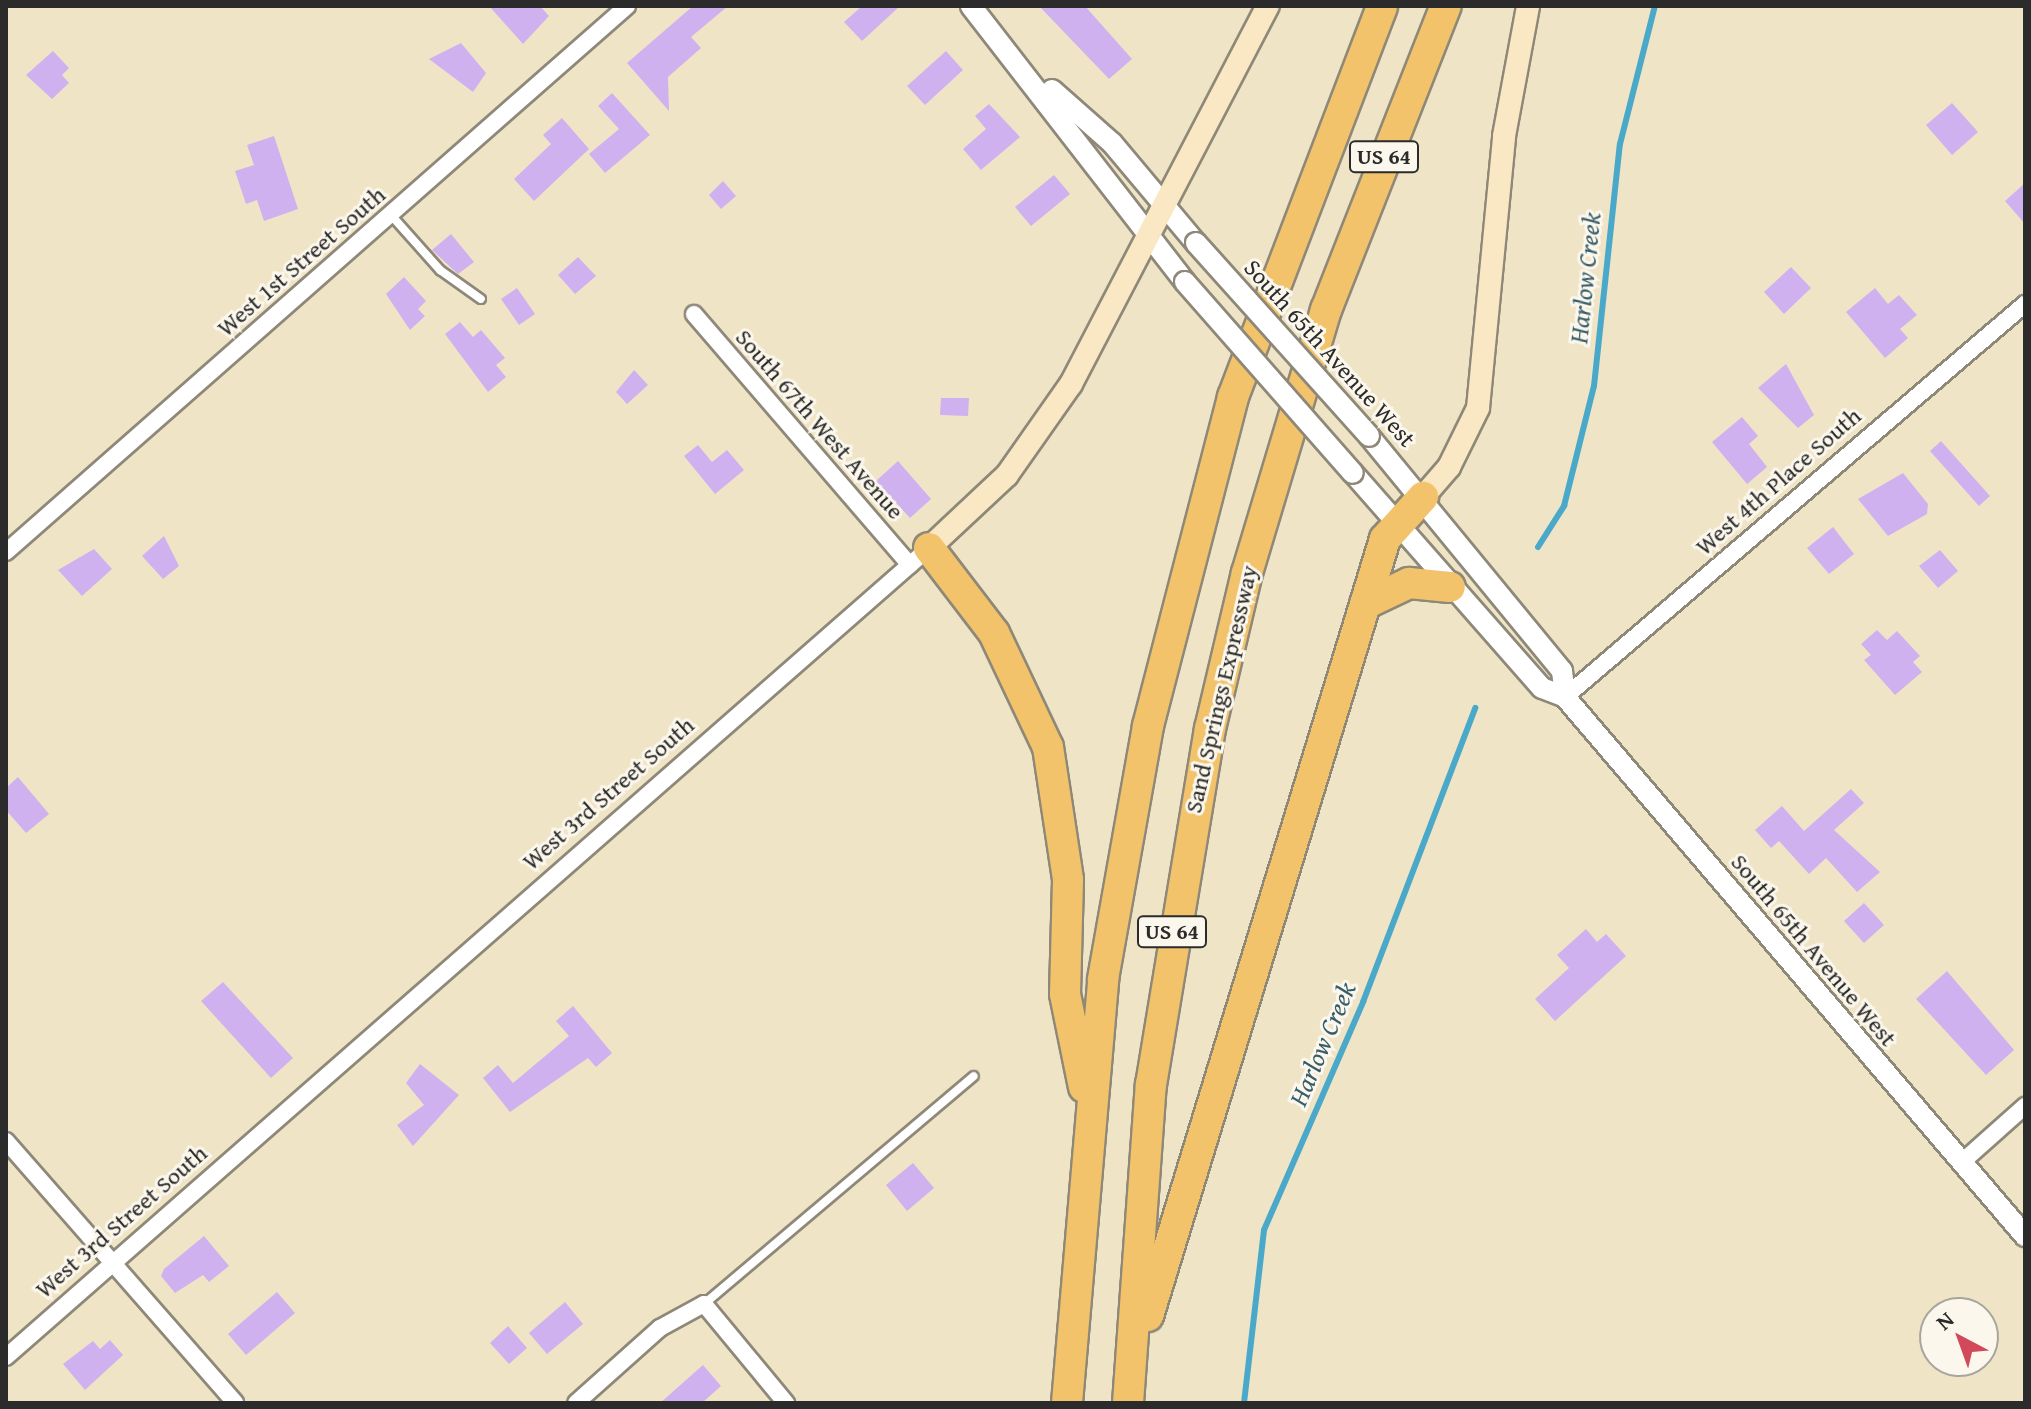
<!DOCTYPE html>
<html>
<head>
<meta charset="utf-8">
<style>
	body { margin:0 }
	#map { position:relative; width:2031px; height:1409px; overflow:hidden; background:#f0e4c7; font-family:"Gentium Book Plus",serif }
	div>[style] { position:absolute }
	.stream>* { height:6px; margin:-3px; padding:0 3px; transform-origin:3px; border-radius:3px; background:#4aa9c9 }
	.building>* { inset:0; background:#cfb1f0 }
	.roads { filter:drop-shadow(2px 0 #8e8879) drop-shadow(-2px 0 #8e8879) drop-shadow(0 2px #8e8879) drop-shadow(0 -2px #8e8879) }
	.service>* { height:8px; margin:-4px; padding:0 4px; transform-origin:4px; border-radius:4px; background:#fff }
	.minor>* { height:16px; margin:-8px; padding:0 8px; transform-origin:8px; border-radius:8px; background:#fff }
	.tertiary>* { height:20px; margin:-10px; padding:0 10px; transform-origin:10px; border-radius:10px; background:#fff }
	.secondary>* { height:22px; margin:-11px; padding:0 11px; transform-origin:11px; border-radius:11px; background:#fae7c3 }
	.motorway>* { height:30px; margin:-15px; padding:0 15px; transform-origin:15px; border-radius:15px; background:#f2c36a }
	.bridges { filter:drop-shadow(2px 0 #8e8879) drop-shadow(-2px 0 #8e8879) drop-shadow(0 2px #8e8879) drop-shadow(0 -2px #8e8879) }
	.tertiary-bridge>* { height:20px; margin:-10px; padding:0 10px; transform-origin:10px; border-radius:10px; background:#fff }
	span { translate:-50% -50%; white-space:nowrap; text-align:center; line-height:1.15; -webkit-text-stroke:6px #fbf7ec; paint-order:stroke }
	.shield-label span { padding:2px 6px; background:#fbf7ec; border:2px solid; border-radius:6px; -webkit-text-stroke-width:0 }
	.shield-label { font-size:22px; color:#2b2b2b; font-weight:700 }
	.street-label { font-size:24px; color:#2b2b2b }
	.water-label { font-size:26px; color:#375d6a; font-style:italic }
	.frame { position:absolute; inset:0; border:8px solid #2b2b2b; pointer-events:none }
	.north { position:absolute; left:1919px; top:1297px; width:80px; height:80px; box-sizing:border-box; background:#fbf7ec; border:2px solid #a8a59f; border-radius:50%; rotate:319deg; font-size:22px; font-weight:700; line-height:32px; text-align:center; color:#2b2b2b }
	.north::after { content:''; display:block; margin:auto; width:28px; height:36px; background:#d1495b; clip-path:polygon(50% 0,100% 100%,50% 72%,0 100%) }
</style>
</head>
<body>
<div id="map">
	<div class="stream">
		<i style="left:1538px;top:547px;width:49px;rotate:-57.6deg"></i>
		<i style="left:1564px;top:506px;width:124px;rotate:-76deg"></i>
		<i style="left:1594px;top:386px;width:243px;rotate:-83.9deg"></i>
		<i style="left:1620px;top:144px;width:142px;rotate:-75.8deg"></i>
		<i style="left:1244px;top:1403px;width:174px;rotate:-83.4deg"></i>
		<i style="left:1264px;top:1230px;width:249px;rotate:-66.5deg"></i>
		<i style="left:1363px;top:1002px;width:315px;rotate:-69.1deg"></i>
	</div>
	<div class="building">
		<i style="clip-path:polygon(489px 6px,540px 6px,549px 16px,523px 44px)"></i>
		<i style="clip-path:polygon(693px 6px,728px 6px,691px 37px,701px 48px,668px 77px,669px 111px,627px 63px)"></i>
		<i style="clip-path:polygon(862px 6px,900px 6px,862px 41px,844px 22px)"></i>
		<i style="clip-path:polygon(1039px 6px,1085px 6px,1132px 59px,1109px 79px)"></i>
		<i style="clip-path:polygon(461px 43px,486px 73px,473px 92px,429px 59px)"></i>
		<i style="clip-path:polygon(53px 51px,69px 68px,62px 75px,69px 83px,52px 99px,26px 75px)"></i>
		<i style="clip-path:polygon(946px 51px,963px 70px,925px 105px,907px 86px)"></i>
		<i style="clip-path:polygon(612px 93px,650px 135px,605px 173px,589px 154px,619px 129px,598px 106px)"></i>
		<i style="clip-path:polygon(1952px 103px,1978px 132px,1952px 155px,1926px 125px)"></i>
		<i style="clip-path:polygon(989px 104px,1020px 137px,981px 170px,963px 149px,986px 129px,975px 116px)"></i>
		<i style="clip-path:polygon(562px 118px,589px 149px,534px 201px,514px 179px,551px 144px,543px 135px)"></i>
		<i style="clip-path:polygon(274px 136px,298px 209px,264px 221px,257px 200px,246px 204px,235px 171px,254px 165px,247px 145px)"></i>
		<i style="clip-path:polygon(1054px 175px,1070px 194px,1031px 226px,1015px 207px)"></i>
		<i style="clip-path:polygon(723px 181px,736px 196px,721px 209px,709px 195px)"></i>
		<i style="clip-path:polygon(2025px 183px,2025px 224px,2005px 201px)"></i>
		<i style="clip-path:polygon(451px 234px,474px 262px,458px 274px,432px 250px)"></i>
		<i style="clip-path:polygon(578px 257px,596px 276px,575px 294px,558px 275px)"></i>
		<i style="clip-path:polygon(1791px 267px,1811px 288px,1784px 314px,1764px 292px)"></i>
		<i style="clip-path:polygon(404px 277px,426px 301px,418px 309px,425px 316px,410px 330px,386px 294px)"></i>
		<i style="clip-path:polygon(517px 288px,535px 314px,519px 325px,501px 299px)"></i>
		<i style="clip-path:polygon(1875px 288px,1888px 304px,1899px 295px,1917px 315px,1900px 329px,1908px 338px,1885px 358px,1846px 312px)"></i>
		<i style="clip-path:polygon(460px 322px,473px 337px,481px 330px,505px 358px,496px 365px,506px 377px,488px 392px,445px 334px)"></i>
		<i style="clip-path:polygon(1786px 364px,1814px 415px,1798px 428px,1758px 388px)"></i>
		<i style="clip-path:polygon(634px 370px,648px 385px,627px 404px,616px 392px)"></i>
		<i style="clip-path:polygon(941px 398px,969px 398px,968px 416px,940px 415px)"></i>
		<i style="clip-path:polygon(1742px 417px,1758px 436px,1749px 444px,1767px 467px,1747px 484px,1712px 442px)"></i>
		<i style="clip-path:polygon(1941px 441px,1990px 496px,1979px 506px,1930px 451px)"></i>
		<i style="clip-path:polygon(698px 445px,712px 462px,727px 450px,744px 470px,715px 494px,684px 456px)"></i>
		<i style="clip-path:polygon(898px 461px,931px 499px,910px 518px,876px 481px)"></i>
		<i style="clip-path:polygon(1903px 473px,1928px 504px,1927px 514px,1888px 536px,1858px 499px)"></i>
		<i style="clip-path:polygon(1833px 527px,1854px 554px,1829px 574px,1807px 548px)"></i>
		<i style="clip-path:polygon(164px 536px,179px 566px,163px 579px,142px 556px)"></i>
		<i style="clip-path:polygon(94px 549px,112px 569px,82px 596px,58px 570px)"></i>
		<i style="clip-path:polygon(1940px 550px,1958px 571px,1938px 588px,1919px 566px)"></i>
		<i style="clip-path:polygon(1877px 630px,1887px 640px,1897px 631px,1920px 656px,1913px 662px,1922px 672px,1895px 695px,1864px 660px,1871px 655px,1861px 644px)"></i>
		<i style="clip-path:polygon(18px 777px,49px 814px,26px 833px,6px 810px,6px 788px)"></i>
		<i style="clip-path:polygon(1851px 789px,1864px 803px,1834px 830px,1880px 872px,1857px 892px,1826px 858px,1809px 874px,1779px 841px,1771px 848px,1755px 830px,1782px 806px,1804px 831px)"></i>
		<i style="clip-path:polygon(1864px 903px,1884px 925px,1864px 943px,1844px 921px)"></i>
		<i style="clip-path:polygon(1586px 929px,1597px 942px,1606px 934px,1626px 956px,1555px 1021px,1535px 999px,1569px 968px,1557px 955px)"></i>
		<i style="clip-path:polygon(1947px 971px,2014px 1050px,1986px 1075px,1916px 999px)"></i>
		<i style="clip-path:polygon(223px 982px,293px 1058px,271px 1078px,201px 1001px)"></i>
		<i style="clip-path:polygon(573px 1006px,612px 1053px,596px 1067px,588px 1058px,510px 1112px,483px 1078px,498px 1065px,513px 1083px,569px 1036px,556px 1021px)"></i>
		<i style="clip-path:polygon(420px 1064px,459px 1095px,413px 1146px,397px 1125px,424px 1105px,406px 1083px)"></i>
		<i style="clip-path:polygon(913px 1163px,934px 1188px,907px 1211px,886px 1185px)"></i>
		<i style="clip-path:polygon(204px 1236px,229px 1266px,209px 1282px,203px 1275px,175px 1293px,161px 1276px,164px 1269px)"></i>
		<i style="clip-path:polygon(277px 1292px,295px 1313px,246px 1355px,228px 1334px)"></i>
		<i style="clip-path:polygon(565px 1302px,583px 1324px,547px 1354px,529px 1333px)"></i>
		<i style="clip-path:polygon(508px 1326px,527px 1348px,509px 1364px,490px 1343px)"></i>
		<i style="clip-path:polygon(110px 1340px,123px 1355px,85px 1390px,63px 1364px,93px 1341px,100px 1349px)"></i>
		<i style="clip-path:polygon(703px 1365px,721px 1386px,702px 1403px,660px 1403px)"></i>
	</div>
	<div class="roads">
		<div class="service">
			<i style="left:391px;top:215px;width:74px;rotate:48.3deg"></i>
			<i style="left:440px;top:270px;width:50px;rotate:35.3deg"></i>
			<i style="left:704px;top:1304px;width:353px;rotate:-40.2deg"></i>
		</div>
		<div class="minor">
			<i style="left:694px;top:314px;width:331px;rotate:49.3deg"></i>
			<i style="left:6px;top:552px;width:827px;rotate:-41.32deg"></i>
			<i style="left:1565px;top:697px;width:605px;rotate:-40.51deg"></i>
			<i style="left:6px;top:1141px;width:348px;rotate:48.8deg"></i>
			<i style="left:1961px;top:1163px;width:86px;rotate:-41.7deg"></i>
			<i style="left:6px;top:1357px;width:1227px;rotate:-41.23deg"></i>
			<i style="left:576px;top:1403px;width:113px;rotate:-41.8deg"></i>
			<i style="left:660px;top:1328px;width:50px;rotate:-28.6deg"></i>
			<i style="left:704px;top:1304px;width:129px;rotate:50.4deg"></i>
		</div>
		<div class="tertiary">
			<i style="left:971px;top:6px;width:349px;rotate:52.2deg"></i>
			<i style="left:1052px;top:90px;width:80px;rotate:41.5deg"></i>
			<i style="left:1112px;top:143px;width:131px;rotate:50deg"></i>
			<i style="left:1369px;top:436px;width:304px;rotate:50.6deg"></i>
			<i style="left:1562px;top:671px;width:26px;rotate:83deg"></i>
			<i style="left:1353px;top:473px;width:286px;rotate:48.7deg"></i>
			<i style="left:1542px;top:688px;width:25px;rotate:21deg"></i>
			<i style="left:1565px;top:697px;width:709px;rotate:49.52deg"></i>
		</div>
		<div class="secondary">
			<i style="left:1423px;top:497px;width:40px;rotate:-49deg"></i>
			<i style="left:1449px;top:467px;width:66px;rotate:-63.8deg"></i>
			<i style="left:1478px;top:408px;width:273px;rotate:-84.5deg"></i>
			<i style="left:1504px;top:136px;width:132px;rotate:-79.5deg"></i>
			<i style="left:929px;top:548px;width:107px;rotate:-43.1deg"></i>
			<i style="left:1007px;top:475px;width:111px;rotate:-54.9deg"></i>
			<i style="left:1071px;top:384px;width:426px;rotate:-62.5deg"></i>
		</div>
		<div class="motorway">
			<i style="left:929px;top:548px;width:107px;rotate:52.6deg"></i>
			<i style="left:994px;top:633px;width:126px;rotate:64.7deg"></i>
			<i style="left:1048px;top:747px;width:134px;rotate:81.4deg"></i>
			<i style="left:1068px;top:880px;width:114px;rotate:91.5deg"></i>
			<i style="left:1065px;top:994px;width:95px;rotate:78.5deg"></i>
			<i style="left:1365px;top:604px;width:49px;rotate:-25.5deg"></i>
			<i style="left:1409px;top:583px;width:41px;rotate:5.6deg"></i>
			<i style="left:1148px;top:1316px;width:812px;rotate:-73.04deg"></i>
			<i style="left:1385px;top:539px;width:57px;rotate:-47.9deg"></i>
			<i style="left:1067px;top:1403px;width:426px;rotate:-85.1deg"></i>
			<i style="left:1103px;top:979px;width:257px;rotate:-79.9deg"></i>
			<i style="left:1148px;top:726px;width:340px;rotate:-75.5deg"></i>
			<i style="left:1233px;top:397px;width:418px;rotate:-69.1deg"></i>
			<i style="left:1128px;top:1403px;width:319px;rotate:-85.9deg"></i>
			<i style="left:1151px;top:1085px;width:361px;rotate:-80.6deg"></i>
			<i style="left:1210px;top:729px;width:160px;rotate:-76.7deg"></i>
			<i style="left:1247px;top:573px;width:275px;rotate:-73.3deg"></i>
			<i style="left:1326px;top:310px;width:327px;rotate:-68.5deg"></i>
		</div>
	</div>
	<div class="bridges">
		<div class="tertiary-bridge">
			<i style="left:1196px;top:243px;width:259px;rotate:48.1deg"></i>
			<i style="left:1185px;top:282px;width:254px;rotate:48.7deg"></i>
		</div>
	</div>
	<div class="shield-label">
		<span style="left:1384px;top:157px">US 64</span>
		<span style="left:1172px;top:932px">US 64</span>
	</div>
	<div class="street-label">
		<span style="left:301px;top:261px;rotate:-41deg">West 1st Street South</span>
		<span style="left:1330px;top:353px;rotate:48deg">South 65th Avenue West</span>
		<span style="left:820px;top:424px;rotate:49deg">South 67th West Avenue</span>
		<span style="left:1778px;top:481px;rotate:-41deg">West 4th Place South</span>
		<span style="left:1221px;top:689px;rotate:-77deg">Sand Springs Expressway</span>
		<span style="left:608px;top:793px;rotate:-41deg">West 3rd Street South</span>
		<span style="left:1814px;top:950px;rotate:50deg">South 65th Avenue West</span>
		<span style="left:121px;top:1221px;rotate:-41deg">West 3rd Street South</span>
	</div>
	<div class="water-label">
		<span style="left:1585px;top:278px;rotate:-84deg">Harlow Creek</span>
		<span style="left:1322px;top:1044px;rotate:-67deg">Harlow Creek</span>
	</div>
	<div class="frame"></div>
	<div class="north">N</div>
</div>
</body>
</html>
